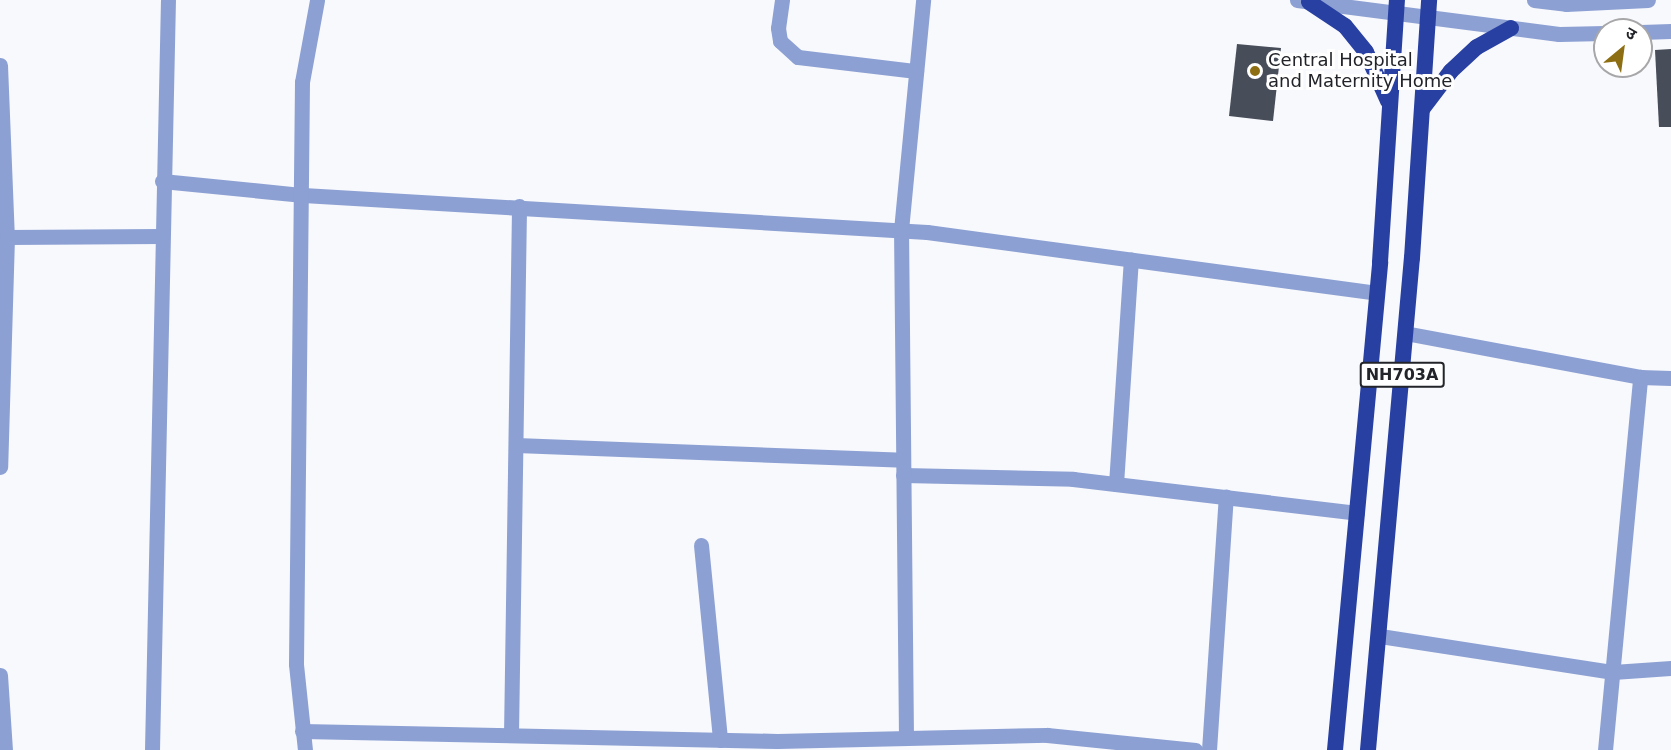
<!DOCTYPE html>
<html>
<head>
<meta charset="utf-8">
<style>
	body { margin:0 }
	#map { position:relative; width:1671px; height:750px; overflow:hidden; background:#f8f9fc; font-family:"DejaVu Sans","Noto Sans Devanagari",sans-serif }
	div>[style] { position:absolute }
	.building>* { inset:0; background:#484d5a }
	.minor>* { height:15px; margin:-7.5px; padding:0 7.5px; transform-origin:7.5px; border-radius:7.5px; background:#8ca0d3 }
	.tertiary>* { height:15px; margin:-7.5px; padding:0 7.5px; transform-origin:7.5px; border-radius:7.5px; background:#8ca0d3 }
	.trunk>* { height:16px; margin:-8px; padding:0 8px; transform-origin:8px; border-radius:8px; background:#2840a2 }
	.dots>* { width:16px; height:16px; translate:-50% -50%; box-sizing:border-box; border:3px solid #fff; border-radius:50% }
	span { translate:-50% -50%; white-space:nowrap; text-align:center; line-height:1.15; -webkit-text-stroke:6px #fff; paint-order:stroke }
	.shield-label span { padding:2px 4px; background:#fff; border:2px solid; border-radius:4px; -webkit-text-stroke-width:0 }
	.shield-label { font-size:16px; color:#222429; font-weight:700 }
	.poi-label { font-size:18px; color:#222429 }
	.left { translate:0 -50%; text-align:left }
	.north { position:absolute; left:1593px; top:18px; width:60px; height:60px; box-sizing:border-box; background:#fff; border:2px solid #a7a7a9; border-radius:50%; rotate:29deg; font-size:16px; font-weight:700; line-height:24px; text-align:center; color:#222429 }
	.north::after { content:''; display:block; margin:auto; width:21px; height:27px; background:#8e6e12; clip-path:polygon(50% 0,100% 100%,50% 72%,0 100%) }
</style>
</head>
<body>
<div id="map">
	<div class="building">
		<i style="clip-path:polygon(1237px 44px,1281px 48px,1273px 121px,1229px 116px)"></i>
		<i style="clip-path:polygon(1671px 49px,1671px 127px,1659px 127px,1655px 50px)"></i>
	</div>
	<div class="minor">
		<i style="left:782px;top:0;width:28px;rotate:98deg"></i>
		<i style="left:778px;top:28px;width:13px;rotate:81deg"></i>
		<i style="left:780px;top:41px;width:24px;rotate:42deg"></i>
		<i style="left:798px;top:57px;width:119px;rotate:6.8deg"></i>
		<i style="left:0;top:65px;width:172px;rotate:87.7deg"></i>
		<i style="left:7px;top:237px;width:230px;rotate:91.7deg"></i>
		<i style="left:162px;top:181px;width:142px;rotate:5.7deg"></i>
		<i style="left:303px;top:195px;width:625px;rotate:3.39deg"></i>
		<i style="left:927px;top:232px;width:454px;rotate:7.7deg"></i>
		<i style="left:7px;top:237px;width:155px;rotate:-0.4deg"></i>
		<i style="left:1405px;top:333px;width:239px;rotate:10.6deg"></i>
		<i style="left:1640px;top:377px;width:31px;rotate:2deg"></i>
		<i style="left:516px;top:445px;width:387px;rotate:2.2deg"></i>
		<i style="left:903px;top:475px;width:170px;rotate:1.3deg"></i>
		<i style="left:1073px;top:479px;width:286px;rotate:6.8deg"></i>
		<i style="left:1116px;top:484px;width:225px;rotate:-86.2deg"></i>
		<i style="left:701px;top:545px;width:196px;rotate:84.4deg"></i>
		<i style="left:1380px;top:636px;width:236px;rotate:8.8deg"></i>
		<i style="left:1613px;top:672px;width:58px;rotate:-3.9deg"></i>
		<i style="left:0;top:675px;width:75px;rotate:86.2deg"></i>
		<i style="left:302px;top:731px;width:475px;rotate:1.2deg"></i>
		<i style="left:777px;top:741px;width:270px;rotate:-1.3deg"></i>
		<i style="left:1047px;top:735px;width:149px;rotate:5.8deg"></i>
		<i style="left:511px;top:735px;width:529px;rotate:-89.13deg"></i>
		<i style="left:906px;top:738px;width:508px;rotate:-90.56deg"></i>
		<i style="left:901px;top:230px;width:231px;rotate:-84.5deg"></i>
		<i style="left:305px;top:750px;width:86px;rotate:-96deg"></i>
		<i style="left:296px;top:664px;width:582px;rotate:-89.41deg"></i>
		<i style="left:302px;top:82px;width:83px;rotate:-79.6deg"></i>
		<i style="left:1209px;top:750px;width:254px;rotate:-86.2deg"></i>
		<i style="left:1605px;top:750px;width:375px;rotate:-84.6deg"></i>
	</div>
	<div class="tertiary">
		<i style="left:1297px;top:0;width:264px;rotate:7.4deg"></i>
		<i style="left:1559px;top:34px;width:46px;rotate:-1.2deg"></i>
		<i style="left:1534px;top:0;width:32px;rotate:7deg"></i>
		<i style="left:1566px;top:4px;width:82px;rotate:-2.8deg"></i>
		<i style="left:1641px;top:32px;width:30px;rotate:-2deg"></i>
		<i style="left:152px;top:750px;width:750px;rotate:-88.78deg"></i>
	</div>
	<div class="trunk">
		<i style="left:1309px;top:2px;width:43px;rotate:33.7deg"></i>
		<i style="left:1345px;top:26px;width:33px;rotate:51deg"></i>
		<i style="left:1366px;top:52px;width:54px;rotate:65.8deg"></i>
		<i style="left:1423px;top:108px;width:46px;rotate:-52.9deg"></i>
		<i style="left:1451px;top:71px;width:35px;rotate:-43deg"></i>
		<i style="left:1477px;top:47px;width:39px;rotate:-29deg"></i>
		<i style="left:1335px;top:750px;width:490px;rotate:-84.7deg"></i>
		<i style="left:1380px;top:262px;width:263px;rotate:-86.3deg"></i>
		<i style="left:1368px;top:750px;width:494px;rotate:-84.9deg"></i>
		<i style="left:1412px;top:258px;width:259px;rotate:-86.2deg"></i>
	</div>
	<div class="dots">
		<i style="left:1255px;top:71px;background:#8e6e12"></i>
	</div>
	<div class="shield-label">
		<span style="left:1402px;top:375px">NH703A</span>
	</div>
	<div class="poi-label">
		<span class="left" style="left:1268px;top:71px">Central Hospital<br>and Maternity Home</span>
	</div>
	<div class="north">उ</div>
</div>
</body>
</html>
